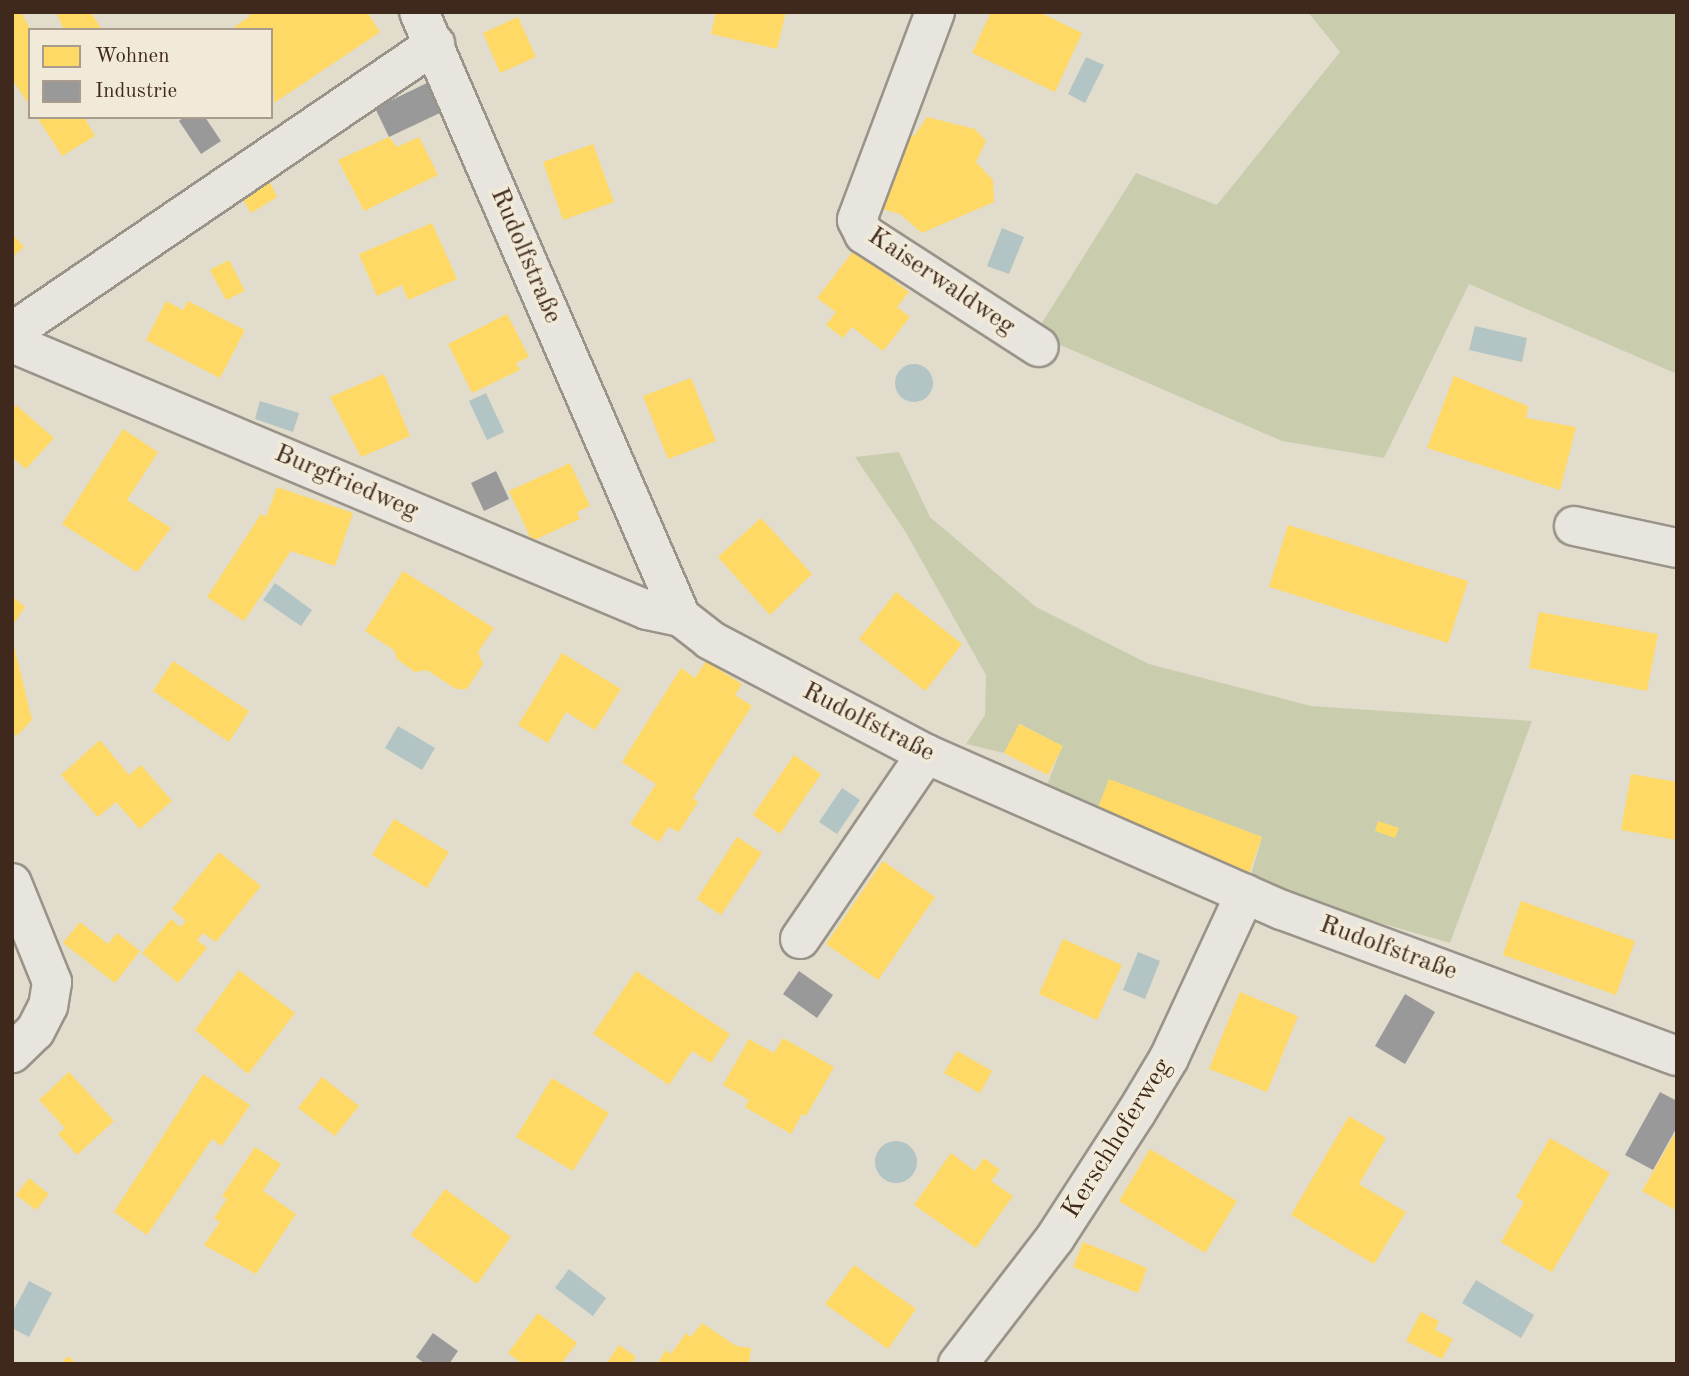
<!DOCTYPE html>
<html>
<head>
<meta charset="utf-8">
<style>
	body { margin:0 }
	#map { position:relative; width:1689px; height:1376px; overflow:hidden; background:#e2dccc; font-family:"Old Standard TT",serif }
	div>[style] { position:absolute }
	.green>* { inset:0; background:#cacdad }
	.water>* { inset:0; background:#b2c4c3 }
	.round { border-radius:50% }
	.homes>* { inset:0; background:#ffd966 }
	.industry>* { inset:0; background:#999 }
	.roads { filter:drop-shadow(2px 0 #999389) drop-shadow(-2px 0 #999389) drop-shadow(0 2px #999389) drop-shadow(0 -2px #999389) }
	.minor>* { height:38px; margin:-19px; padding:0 19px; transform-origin:19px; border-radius:19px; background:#e8e5de }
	span { translate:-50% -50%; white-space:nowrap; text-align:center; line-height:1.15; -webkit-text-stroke:7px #f1ead9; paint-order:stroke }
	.street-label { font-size:26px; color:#3f281c }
	.frame { position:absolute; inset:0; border:14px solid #3f281c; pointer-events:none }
	.legend { position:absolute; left:28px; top:28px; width:245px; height:91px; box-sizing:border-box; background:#f1ead9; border:2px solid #aa9c8d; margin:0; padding:9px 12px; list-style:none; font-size:21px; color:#3f281c }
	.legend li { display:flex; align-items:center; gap:14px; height:35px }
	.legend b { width:35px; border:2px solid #aa9c8d }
</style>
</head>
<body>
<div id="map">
	<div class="green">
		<i style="clip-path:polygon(1308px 12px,1677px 12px,1677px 374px,1469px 284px,1384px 458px,1282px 441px,1035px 334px,1136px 173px,1217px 205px,1340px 52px)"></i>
		<i style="clip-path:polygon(899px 452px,930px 517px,1036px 607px,1149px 664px,1311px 706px,1532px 721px,1450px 943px,1248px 885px,1262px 837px,1109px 780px,1094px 818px,1044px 793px,1062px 746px,1020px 724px,1004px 753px,966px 744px,985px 715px,986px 675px,905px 531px,855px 457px)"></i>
	</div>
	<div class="water">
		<i style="clip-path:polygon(1086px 57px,1104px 65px,1085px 103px,1068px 94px)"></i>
		<i style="clip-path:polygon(1002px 228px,1024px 237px,1009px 274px,987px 266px)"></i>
		<i style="clip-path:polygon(1475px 326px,1527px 338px,1522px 362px,1469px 350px)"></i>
		<i class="round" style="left:895px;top:364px;width:38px;height:38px"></i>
		<i style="clip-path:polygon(486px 393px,504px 432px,487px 440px,469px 401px)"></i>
		<i style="clip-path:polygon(260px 401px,299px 413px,293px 432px,255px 419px)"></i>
		<i style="clip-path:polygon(275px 583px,312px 610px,301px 626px,263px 600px)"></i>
		<i style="clip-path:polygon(398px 726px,435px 748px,422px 770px,385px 748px)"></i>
		<i style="clip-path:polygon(842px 788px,860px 800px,837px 834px,819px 822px)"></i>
		<i style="clip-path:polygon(1138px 952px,1160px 961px,1145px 999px,1123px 990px)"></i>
		<i class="round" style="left:875px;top:1141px;width:42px;height:42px"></i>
		<i style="clip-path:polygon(569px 1269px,606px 1298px,593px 1316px,555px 1288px)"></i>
		<i style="clip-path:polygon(1476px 1280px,1534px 1315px,1521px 1338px,1462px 1303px)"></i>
		<i style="clip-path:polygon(29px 1281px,52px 1293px,29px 1337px,12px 1328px,12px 1313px)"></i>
	</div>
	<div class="homes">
		<i style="clip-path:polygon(12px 12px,21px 12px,31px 30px,30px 106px,12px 79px)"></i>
		<i style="clip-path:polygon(56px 12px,91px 12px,102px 30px,64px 30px)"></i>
		<i style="clip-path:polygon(247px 12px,367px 12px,380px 32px,274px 103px,271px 30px,230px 30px,250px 16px)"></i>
		<i style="clip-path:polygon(716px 12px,786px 12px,777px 49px,711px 34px)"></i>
		<i style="clip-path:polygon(991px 12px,1039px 12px,1082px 33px,1055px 92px,972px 53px)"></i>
		<i style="clip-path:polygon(518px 17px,536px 57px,500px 73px,483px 33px)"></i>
		<i style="clip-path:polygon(37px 117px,84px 117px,95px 136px,62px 156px)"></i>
		<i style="clip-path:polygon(927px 117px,975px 129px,986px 141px,976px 162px,993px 180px,994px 202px,922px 233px,900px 214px,882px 209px,902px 130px,914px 136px)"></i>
		<i style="clip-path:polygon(389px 137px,397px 147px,419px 137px,438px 175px,364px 211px,338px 160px)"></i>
		<i style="clip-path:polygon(593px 144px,614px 202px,563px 220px,543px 162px)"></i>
		<i style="clip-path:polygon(269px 181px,277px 197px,251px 213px,241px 196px)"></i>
		<i style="clip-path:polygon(432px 223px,457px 279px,408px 300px,402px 285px,377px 296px,359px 254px)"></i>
		<i style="clip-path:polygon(12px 234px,24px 247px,12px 257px)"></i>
		<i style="clip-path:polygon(854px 250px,909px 292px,897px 307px,910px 317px,883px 351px,852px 327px,843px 338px,826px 325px,836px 312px,817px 298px)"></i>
		<i style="clip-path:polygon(229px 260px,245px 291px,226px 300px,210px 270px)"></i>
		<i style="clip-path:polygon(166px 301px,183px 310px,188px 301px,245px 330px,220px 378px,146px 340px)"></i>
		<i style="clip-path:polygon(507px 314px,529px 357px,516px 363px,520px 370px,472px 393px,448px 344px)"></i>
		<i style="clip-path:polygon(384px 374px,410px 436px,361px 457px,330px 397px)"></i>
		<i style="clip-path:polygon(1454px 376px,1528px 406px,1526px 418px,1576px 427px,1560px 490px,1427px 448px)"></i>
		<i style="clip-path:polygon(691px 378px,716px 441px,668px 459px,643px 396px)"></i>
		<i style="clip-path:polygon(16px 405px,54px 438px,26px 469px,12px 457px,12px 410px)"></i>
		<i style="clip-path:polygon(123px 429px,158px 452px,127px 500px,171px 528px,137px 572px,62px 524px)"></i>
		<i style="clip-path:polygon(570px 463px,590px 506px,577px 512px,580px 519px,532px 541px,509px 491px)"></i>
		<i style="clip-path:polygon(277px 487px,353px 513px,335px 566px,291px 551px,244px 621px,207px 597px,261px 514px,266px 517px)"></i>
		<i style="clip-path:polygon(761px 518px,812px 574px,770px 615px,718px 557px)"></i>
		<i style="clip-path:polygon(1288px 525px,1468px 581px,1448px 643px,1269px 587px)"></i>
		<i style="clip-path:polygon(403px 571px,494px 628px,478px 652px,483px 664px,467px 689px,456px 689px,427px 670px,415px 672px,397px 659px,394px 650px,365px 631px)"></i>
		<i style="clip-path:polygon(896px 592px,962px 644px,925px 691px,859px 639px)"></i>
		<i style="clip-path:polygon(12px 596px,25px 607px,12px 626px)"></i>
		<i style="clip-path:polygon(1539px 612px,1658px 634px,1647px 691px,1529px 668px)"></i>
		<i style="clip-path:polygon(13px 642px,32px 720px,18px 735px,12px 734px)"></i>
		<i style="clip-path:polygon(562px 653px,621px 689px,595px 730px,566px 712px,548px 743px,518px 725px)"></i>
		<i style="clip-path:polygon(173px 661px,249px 711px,229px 742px,153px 691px)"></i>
		<i style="clip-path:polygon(706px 661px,742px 684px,735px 695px,752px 706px,693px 798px,698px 802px,679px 832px,669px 827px,659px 842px,630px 824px,656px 784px,622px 762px,681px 668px,695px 678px)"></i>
		<i style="clip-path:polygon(1019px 724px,1063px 746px,1048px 775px,1004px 753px)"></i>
		<i style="clip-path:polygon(100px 740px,129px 775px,141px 765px,172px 801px,140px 829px,116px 802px,98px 817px,61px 775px)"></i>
		<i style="clip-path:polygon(794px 755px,821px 774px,780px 834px,753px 815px)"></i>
		<i style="clip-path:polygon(1631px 774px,1677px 782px,1677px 840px,1621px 830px)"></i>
		<i style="clip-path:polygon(1109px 779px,1262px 837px,1248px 876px,1094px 818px)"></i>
		<i style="clip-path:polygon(394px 819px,449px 852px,427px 888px,372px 855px)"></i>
		<i style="clip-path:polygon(1378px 821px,1399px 828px,1395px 838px,1375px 831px)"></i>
		<i style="clip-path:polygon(737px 837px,762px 853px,721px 915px,697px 899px)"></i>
		<i style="clip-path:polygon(219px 852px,261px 886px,216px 942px,203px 933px,197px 940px,207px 948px,178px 983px,142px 953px,171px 919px,180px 927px,186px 921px,172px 909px)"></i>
		<i style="clip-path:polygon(883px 861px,935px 897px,878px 980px,826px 944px)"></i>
		<i style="clip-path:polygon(1521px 901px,1635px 941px,1616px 995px,1503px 955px)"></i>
		<i style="clip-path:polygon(80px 922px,108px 944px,117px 933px,140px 951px,115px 983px,63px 943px)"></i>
		<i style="clip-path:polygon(1063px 939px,1122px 965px,1097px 1020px,1039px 994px)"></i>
		<i style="clip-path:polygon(239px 970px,295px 1013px,248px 1074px,195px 1030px)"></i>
		<i style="clip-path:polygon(636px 971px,730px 1034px,711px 1063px,692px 1051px,669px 1085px,593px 1034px)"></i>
		<i style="clip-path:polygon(1240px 992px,1298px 1016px,1267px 1092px,1209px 1069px)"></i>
		<i style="clip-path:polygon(783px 1038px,834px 1067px,806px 1116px,802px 1114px,791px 1134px,745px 1107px,749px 1100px,723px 1085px,749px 1039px,774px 1053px)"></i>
		<i style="clip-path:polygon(957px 1051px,992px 1071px,980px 1093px,944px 1073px)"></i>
		<i style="clip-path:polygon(69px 1072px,114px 1121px,77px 1155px,58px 1134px,65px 1128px,39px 1100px)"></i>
		<i style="clip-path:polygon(203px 1074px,250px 1105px,222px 1146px,212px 1139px,147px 1235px,114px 1212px)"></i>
		<i style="clip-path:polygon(322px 1077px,359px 1106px,335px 1136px,298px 1108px)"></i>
		<i style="clip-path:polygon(552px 1078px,609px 1113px,573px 1171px,516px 1137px)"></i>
		<i style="clip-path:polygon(1349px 1116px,1386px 1138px,1359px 1184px,1406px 1212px,1374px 1264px,1291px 1215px)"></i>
		<i style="clip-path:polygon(1677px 1130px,1677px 1211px,1642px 1191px)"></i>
		<i style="clip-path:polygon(1550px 1138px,1610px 1173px,1552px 1272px,1501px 1242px,1524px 1202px,1516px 1197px)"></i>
		<i style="clip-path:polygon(255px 1147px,281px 1164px,263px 1191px,296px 1214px,256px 1274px,204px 1245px,220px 1222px,214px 1218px,227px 1199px,222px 1196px)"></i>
		<i style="clip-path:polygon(1150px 1149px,1237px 1201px,1205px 1253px,1119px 1201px)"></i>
		<i style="clip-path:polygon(951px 1153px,975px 1171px,984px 1158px,1000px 1170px,991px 1181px,1013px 1196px,976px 1248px,914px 1205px)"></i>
		<i style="clip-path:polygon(29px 1178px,49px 1194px,36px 1210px,16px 1195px)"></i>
		<i style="clip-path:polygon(445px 1189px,511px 1237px,477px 1284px,411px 1235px)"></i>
		<i style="clip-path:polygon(1083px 1242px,1147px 1268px,1138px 1293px,1073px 1267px)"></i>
		<i style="clip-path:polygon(854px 1265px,916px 1309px,888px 1349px,825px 1304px)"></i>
		<i style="clip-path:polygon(1421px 1312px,1439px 1321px,1435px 1330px,1453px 1339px,1442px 1359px,1406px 1341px)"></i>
		<i style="clip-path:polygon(538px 1313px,577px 1343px,561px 1364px,523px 1364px,508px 1353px)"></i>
		<i style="clip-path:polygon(702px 1323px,736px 1346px,751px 1348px,749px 1364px,657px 1364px,666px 1350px,671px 1354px,686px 1333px,691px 1337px)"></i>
		<i style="clip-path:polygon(619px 1345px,636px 1357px,631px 1364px,606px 1364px)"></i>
		<i style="clip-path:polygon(68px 1356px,77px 1364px,61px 1364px)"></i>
	</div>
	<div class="industry">
		<i style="clip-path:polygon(427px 83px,442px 112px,389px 137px,375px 108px)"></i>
		<i style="clip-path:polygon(184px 117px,205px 117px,221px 141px,201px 154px,179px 121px)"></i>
		<i style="clip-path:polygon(496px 471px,509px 499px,484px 511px,471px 483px)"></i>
		<i style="clip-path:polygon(799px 971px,833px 995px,817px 1018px,783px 994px)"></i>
		<i style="clip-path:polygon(1405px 994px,1435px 1012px,1405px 1064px,1375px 1046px)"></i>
		<i style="clip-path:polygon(1660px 1092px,1677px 1101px,1677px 1127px,1653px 1170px,1625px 1155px)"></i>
		<i style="clip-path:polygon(433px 1333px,458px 1351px,449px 1364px,425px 1364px,416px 1357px)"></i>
	</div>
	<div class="roads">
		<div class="minor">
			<i style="left:419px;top:12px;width:659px;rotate:66.58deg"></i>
			<i style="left:681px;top:617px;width:37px;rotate:38deg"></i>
			<i style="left:710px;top:640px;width:244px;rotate:27.8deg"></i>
			<i style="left:926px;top:754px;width:389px;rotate:23.7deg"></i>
			<i style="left:1282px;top:910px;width:421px;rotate:20.3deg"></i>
			<i style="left:935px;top:12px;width:222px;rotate:110.6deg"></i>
			<i style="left:857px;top:220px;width:16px;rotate:63deg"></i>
			<i style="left:864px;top:234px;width:208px;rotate:32.9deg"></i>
			<i style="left:12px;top:332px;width:512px;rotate:-34.25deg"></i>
			<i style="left:12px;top:343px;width:689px;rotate:22.81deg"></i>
			<i style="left:647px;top:610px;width:35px;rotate:12deg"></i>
			<i style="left:1574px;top:526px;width:105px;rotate:12.1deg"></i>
			<i style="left:12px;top:883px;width:107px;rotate:68deg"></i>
			<i style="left:52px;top:982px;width:24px;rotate:99deg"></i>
			<i style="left:48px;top:1006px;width:28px;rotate:117deg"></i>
			<i style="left:35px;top:1031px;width:32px;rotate:136deg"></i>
			<i style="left:800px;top:939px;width:224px;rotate:-55.7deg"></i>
			<i style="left:958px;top:1364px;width:159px;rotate:-52.4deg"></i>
			<i style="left:1055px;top:1238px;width:149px;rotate:-57.1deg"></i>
			<i style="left:1136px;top:1113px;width:64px;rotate:-59deg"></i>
			<i style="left:1169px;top:1058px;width:181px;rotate:-65.1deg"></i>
		</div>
	</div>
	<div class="street-label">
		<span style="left:525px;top:256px;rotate:67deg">Rudolfstraße</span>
		<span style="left:941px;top:282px;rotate:34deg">Kaiserwaldweg</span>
		<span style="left:346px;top:483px;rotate:23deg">Burgfriedweg</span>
		<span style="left:868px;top:723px;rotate:27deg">Rudolfstraße</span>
		<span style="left:1388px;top:949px;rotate:20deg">Rudolfstraße</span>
		<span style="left:1118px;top:1139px;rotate:-58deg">Kerschhoferweg</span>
	</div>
	<div class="frame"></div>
	<ul class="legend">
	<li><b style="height:19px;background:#ffd966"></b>Wohnen</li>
	<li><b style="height:19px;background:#999"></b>Industrie</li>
	</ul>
</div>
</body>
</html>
